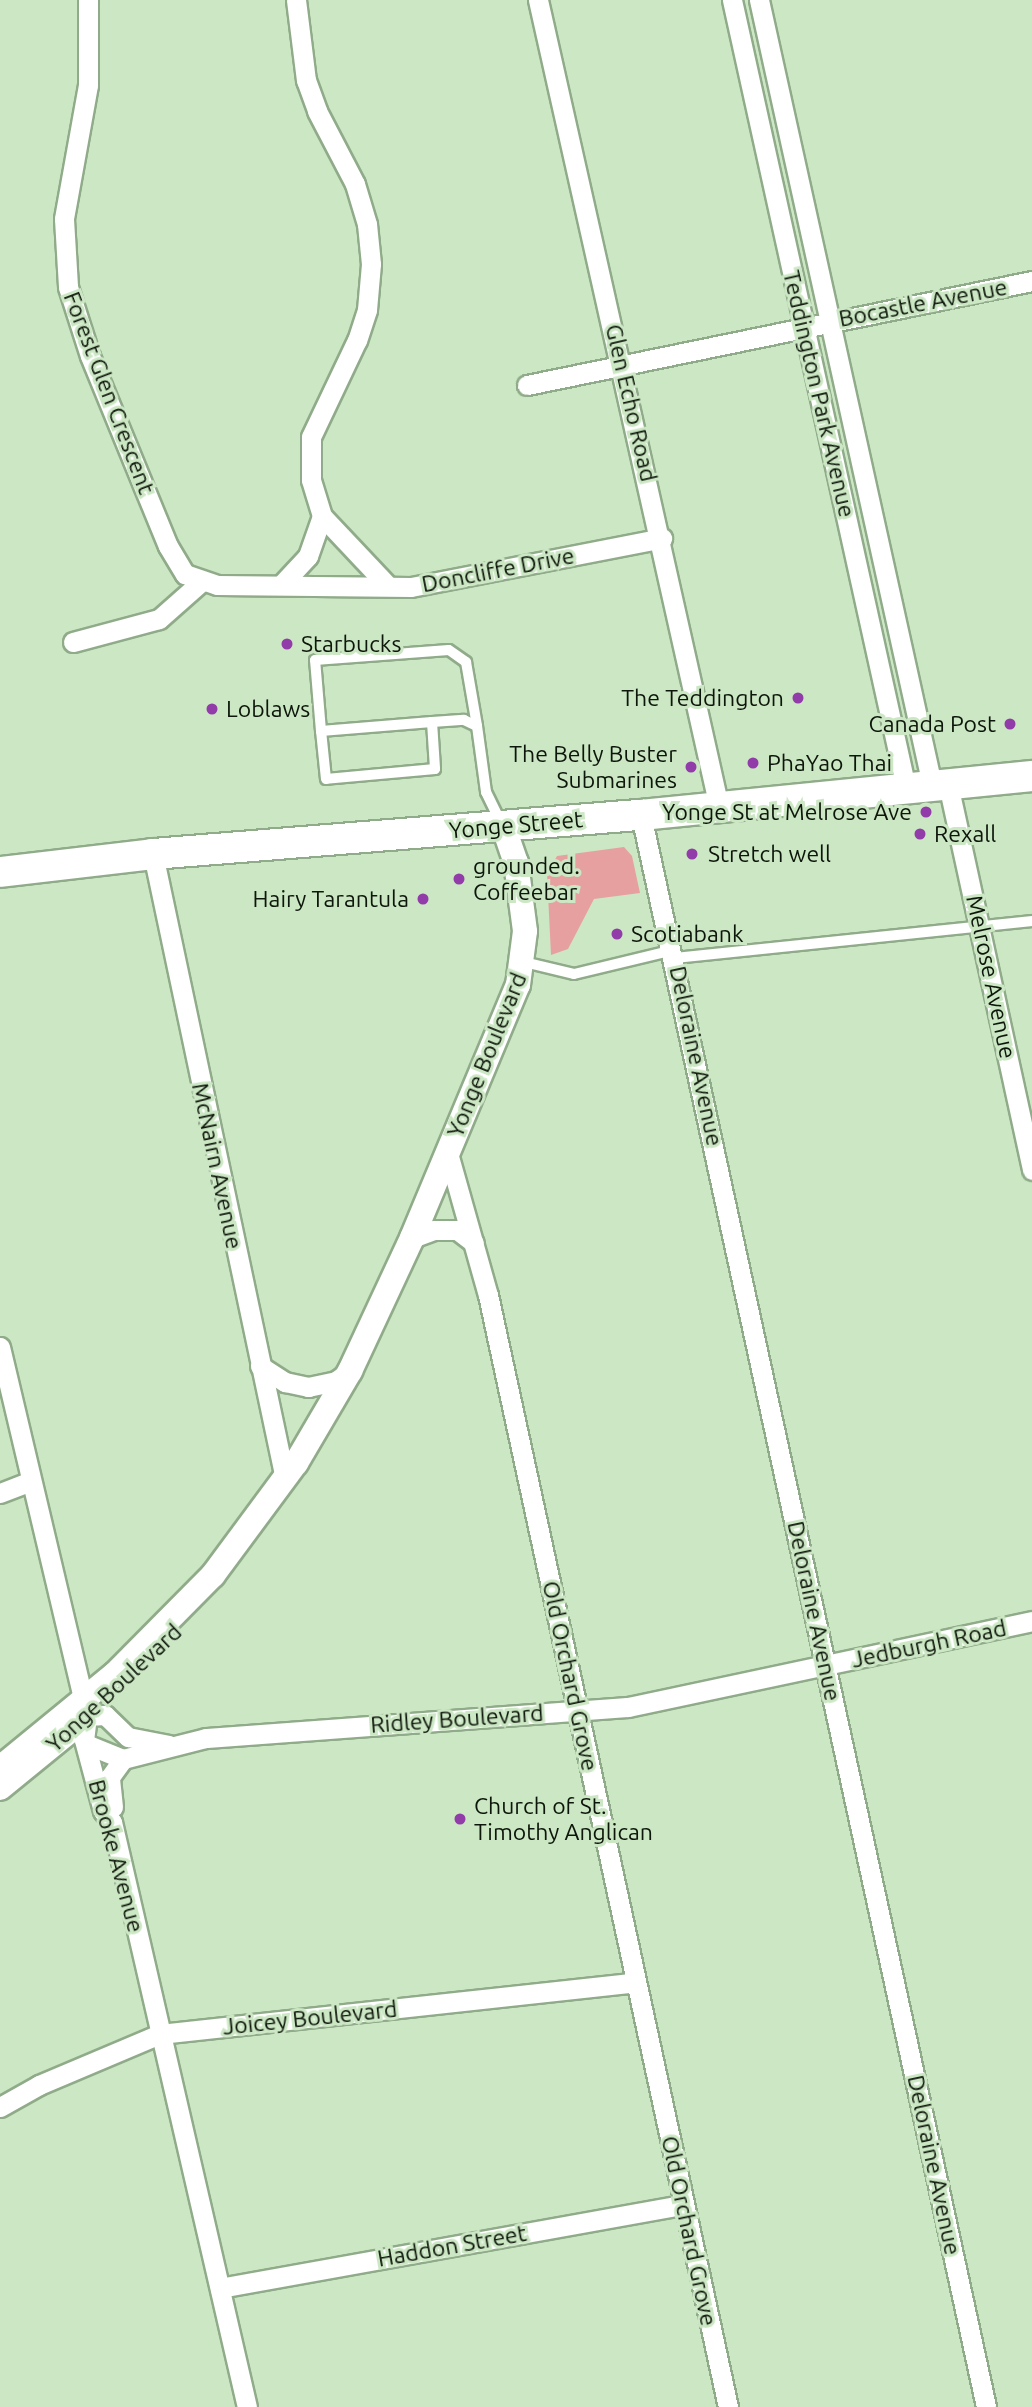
<!DOCTYPE html>
<html>
<head>
<meta charset="utf-8">
<style>
	body { margin:0 }
	#map { position:relative; width:1032px; height:2407px; overflow:hidden; background:#cce7c4; font-family:Ubuntu,sans-serif }
	div>[style] { position:absolute }
	.green>* { inset:0; background:#e7a0a0 }
	.roads { filter:drop-shadow(2px 0 #90ab89) drop-shadow(-2px 0 #90ab89) drop-shadow(0 2px #90ab89) drop-shadow(0 -2px #90ab89) }
	.service>* { height:10px; margin:-5px; padding:0 5px; transform-origin:5px; border-radius:5px; background:#fff }
	.minor>* { height:19px; margin:-9.5px; padding:0 9.5px; transform-origin:9.5px; border-radius:9.5px; background:#fff }
	.tertiary>* { height:24px; margin:-12px; padding:0 12px; transform-origin:12px; border-radius:12px; background:#fff }
	.primary>* { height:30px; margin:-15px; padding:0 15px; transform-origin:15px; border-radius:15px; background:#fff }
	.dots>* { width:19px; height:19px; translate:-50% -50%; box-sizing:border-box; border:4px solid #cce7c4; border-radius:50% }
	span { translate:-50% -50%; white-space:nowrap; text-align:center; line-height:1.15; -webkit-text-stroke:6px #cce7c4; paint-order:stroke }
	.street-label { font-size:23px; color:#0d160a }
	.poi-label { font-size:23px; color:#0d160a }
	.left { translate:0 -50%; text-align:left }
	.right { translate:-100% -50%; text-align:right }
</style>
</head>
<body>
<div id="map">
	<div class="green">
		<i style="clip-path:polygon(624px 847px,632px 856px,640px 893px,594px 899px,568px 949px,551px 955px,547px 874px,557px 856px)"></i>
	</div>
	<div class="roads">
		<div class="service">
			<i style="left:432px;top:722px;width:47px;rotate:86.3deg"></i>
			<i style="left:435px;top:769px;width:109px;rotate:174.8deg"></i>
			<i style="left:326px;top:779px;width:48px;rotate:-95.9deg"></i>
			<i style="left:321px;top:731px;width:111px;rotate:-4.6deg"></i>
			<i style="left:432px;top:722px;width:32px;rotate:-4deg"></i>
			<i style="left:464px;top:720px;width:14px;rotate:25deg"></i>
			<i style="left:477px;top:726px;width:67px;rotate:82.2deg"></i>
			<i style="left:486px;top:792px;width:32px;rotate:64deg"></i>
			<i style="left:321px;top:731px;width:71px;rotate:-94.8deg"></i>
			<i style="left:315px;top:660px;width:134px;rotate:-4.3deg"></i>
			<i style="left:449px;top:650px;width:21px;rotate:35deg"></i>
			<i style="left:466px;top:662px;width:65px;rotate:80.2deg"></i>
			<i style="left:675px;top:958px;width:359px;rotate:-5.9deg"></i>
			<i style="left:524px;top:962px;width:51px;rotate:13.5deg"></i>
			<i style="left:574px;top:974px;width:102px;rotate:-13.6deg"></i>
		</div>
		<div class="minor">
			<i style="left:88px;top:0;width:85px;rotate:90deg"></i>
			<i style="left:88px;top:85px;width:136px;rotate:100.2deg"></i>
			<i style="left:64px;top:219px;width:68px;rotate:86.6deg"></i>
			<i style="left:68px;top:287px;width:72px;rotate:72.3deg"></i>
			<i style="left:90px;top:356px;width:205px;rotate:67.7deg"></i>
			<i style="left:168px;top:546px;width:33px;rotate:59deg"></i>
			<i style="left:185px;top:574px;width:34px;rotate:19deg"></i>
			<i style="left:217px;top:585px;width:194px;rotate:0.6deg"></i>
			<i style="left:411px;top:587px;width:256px;rotate:-11deg"></i>
			<i style="left:296px;top:0;width:81px;rotate:82.9deg"></i>
			<i style="left:306px;top:80px;width:33px;rotate:70deg"></i>
			<i style="left:317px;top:111px;width:82px;rotate:62.5deg"></i>
			<i style="left:355px;top:184px;width:42px;rotate:73.3deg"></i>
			<i style="left:367px;top:224px;width:40px;rotate:84.3deg"></i>
			<i style="left:371px;top:264px;width:46px;rotate:95deg"></i>
			<i style="left:367px;top:310px;width:32px;rotate:108deg"></i>
			<i style="left:357px;top:340px;width:107px;rotate:115.4deg"></i>
			<i style="left:311px;top:437px;width:43px;rotate:90deg"></i>
			<i style="left:311px;top:480px;width:38px;rotate:73deg"></i>
			<i style="left:322px;top:516px;width:96px;rotate:46.7deg"></i>
			<i style="left:538px;top:0;width:827px;rotate:77.36deg"></i>
			<i style="left:732px;top:0;width:807px;rotate:77.55deg"></i>
			<i style="left:759px;top:0;width:804px;rotate:77.57deg"></i>
			<i style="left:527px;top:385px;width:516px;rotate:-11.64deg"></i>
			<i style="left:282px;top:584px;width:38px;rotate:-47deg"></i>
			<i style="left:308px;top:556px;width:42px;rotate:-70.7deg"></i>
			<i style="left:73px;top:642px;width:89px;rotate:-15deg"></i>
			<i style="left:159px;top:619px;width:56px;rotate:-41.4deg"></i>
			<i style="left:948px;top:784px;width:395px;rotate:77.7deg"></i>
			<i style="left:641px;top:815px;width:1629px;rotate:77.77deg"></i>
			<i style="left:153px;top:854px;width:639px;rotate:78.07deg"></i>
			<i style="left:448px;top:1153px;width:148px;rotate:74.3deg"></i>
			<i style="left:488px;top:1295px;width:1138px;rotate:77.82deg"></i>
			<i style="left:412px;top:1238px;width:23px;rotate:-20deg"></i>
			<i style="left:434px;top:1230px;width:23px"></i>
			<i style="left:457px;top:1230px;width:21px;rotate:37deg"></i>
			<i style="left:0;top:1347px;width:379px;rotate:76.7deg"></i>
			<i style="left:87px;top:1716px;width:24px;rotate:97deg"></i>
			<i style="left:84px;top:1740px;width:73px;rotate:75deg"></i>
			<i style="left:103px;top:1811px;width:14px;rotate:51deg"></i>
			<i style="left:112px;top:1822px;width:600px;rotate:77.01deg"></i>
			<i style="left:260px;top:1366px;width:30px;rotate:33deg"></i>
			<i style="left:285px;top:1382px;width:24px;rotate:12deg"></i>
			<i style="left:308px;top:1387px;width:29px;rotate:-12deg"></i>
			<i style="left:336px;top:1381px;width:17px;rotate:-36deg"></i>
			<i style="left:0;top:1493px;width:33px;rotate:-21deg"></i>
			<i style="left:87px;top:1716px;width:18px;rotate:-3deg"></i>
			<i style="left:105px;top:1715px;width:32px;rotate:44deg"></i>
			<i style="left:128px;top:1737px;width:42px;rotate:11deg"></i>
			<i style="left:86px;top:1744px;width:40px;rotate:22deg"></i>
			<i style="left:123px;top:1759px;width:86px;rotate:-14.2deg"></i>
			<i style="left:206px;top:1738px;width:423px;rotate:-4.2deg"></i>
			<i style="left:628px;top:1707px;width:413px;rotate:-12deg"></i>
			<i style="left:113px;top:1807px;width:30px;rotate:-96deg"></i>
			<i style="left:110px;top:1777px;width:22px;rotate:-54deg"></i>
			<i style="left:0;top:2107px;width:45px;rotate:-29.4deg"></i>
			<i style="left:39px;top:2085px;width:131px;rotate:-22.9deg"></i>
			<i style="left:160px;top:2034px;width:478px;rotate:-6.2deg"></i>
			<i style="left:220px;top:2288px;width:470px;rotate:-10.2deg"></i>
		</div>
		<div class="tertiary">
			<i style="left:0;top:1768px;width:149px;rotate:-39.3deg"></i>
			<i style="left:115px;top:1674px;width:139px;rotate:-45.3deg"></i>
			<i style="left:213px;top:1575px;width:139px;rotate:-53.5deg"></i>
			<i style="left:296px;top:1463px;width:107px;rotate:-59.6deg"></i>
			<i style="left:350px;top:1371px;width:147px;rotate:-65deg"></i>
			<i style="left:412px;top:1238px;width:274px;rotate:-67.3deg"></i>
			<i style="left:518px;top:985px;width:54px;rotate:-82.6deg"></i>
			<i style="left:525px;top:931px;width:69px;rotate:-97.5deg"></i>
			<i style="left:516px;top:863px;width:39px;rotate:-109deg"></i>
			<i style="left:0;top:1788px;width:104px;rotate:-39.2deg"></i>
		</div>
		<div class="primary">
			<i style="left:0;top:872px;width:154px;rotate:-6.7deg"></i>
			<i style="left:153px;top:854px;width:490px;rotate:-4.6deg"></i>
			<i style="left:641px;top:815px;width:393px;rotate:-5.7deg"></i>
		</div>
	</div>
	<div class="dots">
		<i style="left:287px;top:644px;background:#923ca9"></i>
		<i style="left:798px;top:698px;background:#923ca9"></i>
		<i style="left:212px;top:709px;background:#923ca9"></i>
		<i style="left:1010px;top:724px;background:#923ca9"></i>
		<i style="left:753px;top:763px;background:#923ca9"></i>
		<i style="left:691px;top:767px;background:#923ca9"></i>
		<i style="left:926px;top:812px;background:#923ca9"></i>
		<i style="left:920px;top:834px;background:#923ca9"></i>
		<i style="left:692px;top:854px;background:#923ca9"></i>
		<i style="left:459px;top:879px;background:#923ca9"></i>
		<i style="left:423px;top:899px;background:#923ca9"></i>
		<i style="left:617px;top:934px;background:#923ca9"></i>
		<i style="left:460px;top:1819px;background:#923ca9"></i>
	</div>
	<div class="street-label">
		<span style="left:923px;top:303px;rotate:-11deg">Bocastle Avenue</span>
		<span style="left:109px;top:393px;rotate:69deg">Forest Glen Crescent</span>
		<span style="left:819px;top:394px;rotate:77deg">Teddington Park Avenue</span>
		<span style="left:631px;top:403px;rotate:77deg">Glen Echo Road</span>
		<span style="left:498px;top:570px;rotate:-11deg">Doncliffe Drive</span>
		<span style="left:516px;top:825px;rotate:-5deg">Yonge Street</span>
		<span style="left:991px;top:977px;rotate:78deg">Melrose Avenue</span>
		<span style="left:487px;top:1055px;rotate:-68deg">Yonge Boulevard</span>
		<span style="left:696px;top:1056px;rotate:78deg">Deloraine Avenue</span>
		<span style="left:217px;top:1166px;rotate:78deg">McNairn Avenue</span>
		<span style="left:814px;top:1611px;rotate:78deg">Deloraine Avenue</span>
		<span style="left:929px;top:1644px;rotate:-12deg">Jedburgh Road</span>
		<span style="left:570px;top:1676px;rotate:78deg">Old Orchard Grove</span>
		<span style="left:114px;top:1688px;rotate:-43deg">Yonge Boulevard</span>
		<span style="left:457px;top:1719px;rotate:-4deg">Ridley Boulevard</span>
		<span style="left:116px;top:1856px;rotate:75deg">Brooke Avenue</span>
		<span style="left:310px;top:2018px;rotate:-6deg">Joicey Boulevard</span>
		<span style="left:934px;top:2165px;rotate:78deg">Deloraine Avenue</span>
		<span style="left:689px;top:2231px;rotate:78deg">Old Orchard Grove</span>
		<span style="left:452px;top:2246px;rotate:-10deg">Haddon Street</span>
	</div>
	<div class="poi-label">
		<span class="left" style="left:301px;top:644px">Starbucks</span>
		<span class="right" style="left:784px;top:698px">The Teddington</span>
		<span class="left" style="left:226px;top:709px">Loblaws</span>
		<span class="right" style="left:996px;top:724px">Canada Post</span>
		<span class="right" style="left:677px;top:767px">The Belly Buster<br>Submarines</span>
		<span class="left" style="left:767px;top:763px">PhaYao Thai</span>
		<span class="right" style="left:912px;top:812px">Yonge St at Melrose Ave</span>
		<span class="left" style="left:934px;top:834px">Rexall</span>
		<span class="left" style="left:708px;top:854px">Stretch well</span>
		<span class="left" style="left:473px;top:879px">grounded.<br>Coffeebar</span>
		<span class="right" style="left:409px;top:899px">Hairy Tarantula</span>
		<span class="left" style="left:631px;top:934px">Scotiabank</span>
		<span class="left" style="left:474px;top:1819px">Church of St.<br>Timothy Anglican</span>
	</div>
</div>
</body>
</html>
